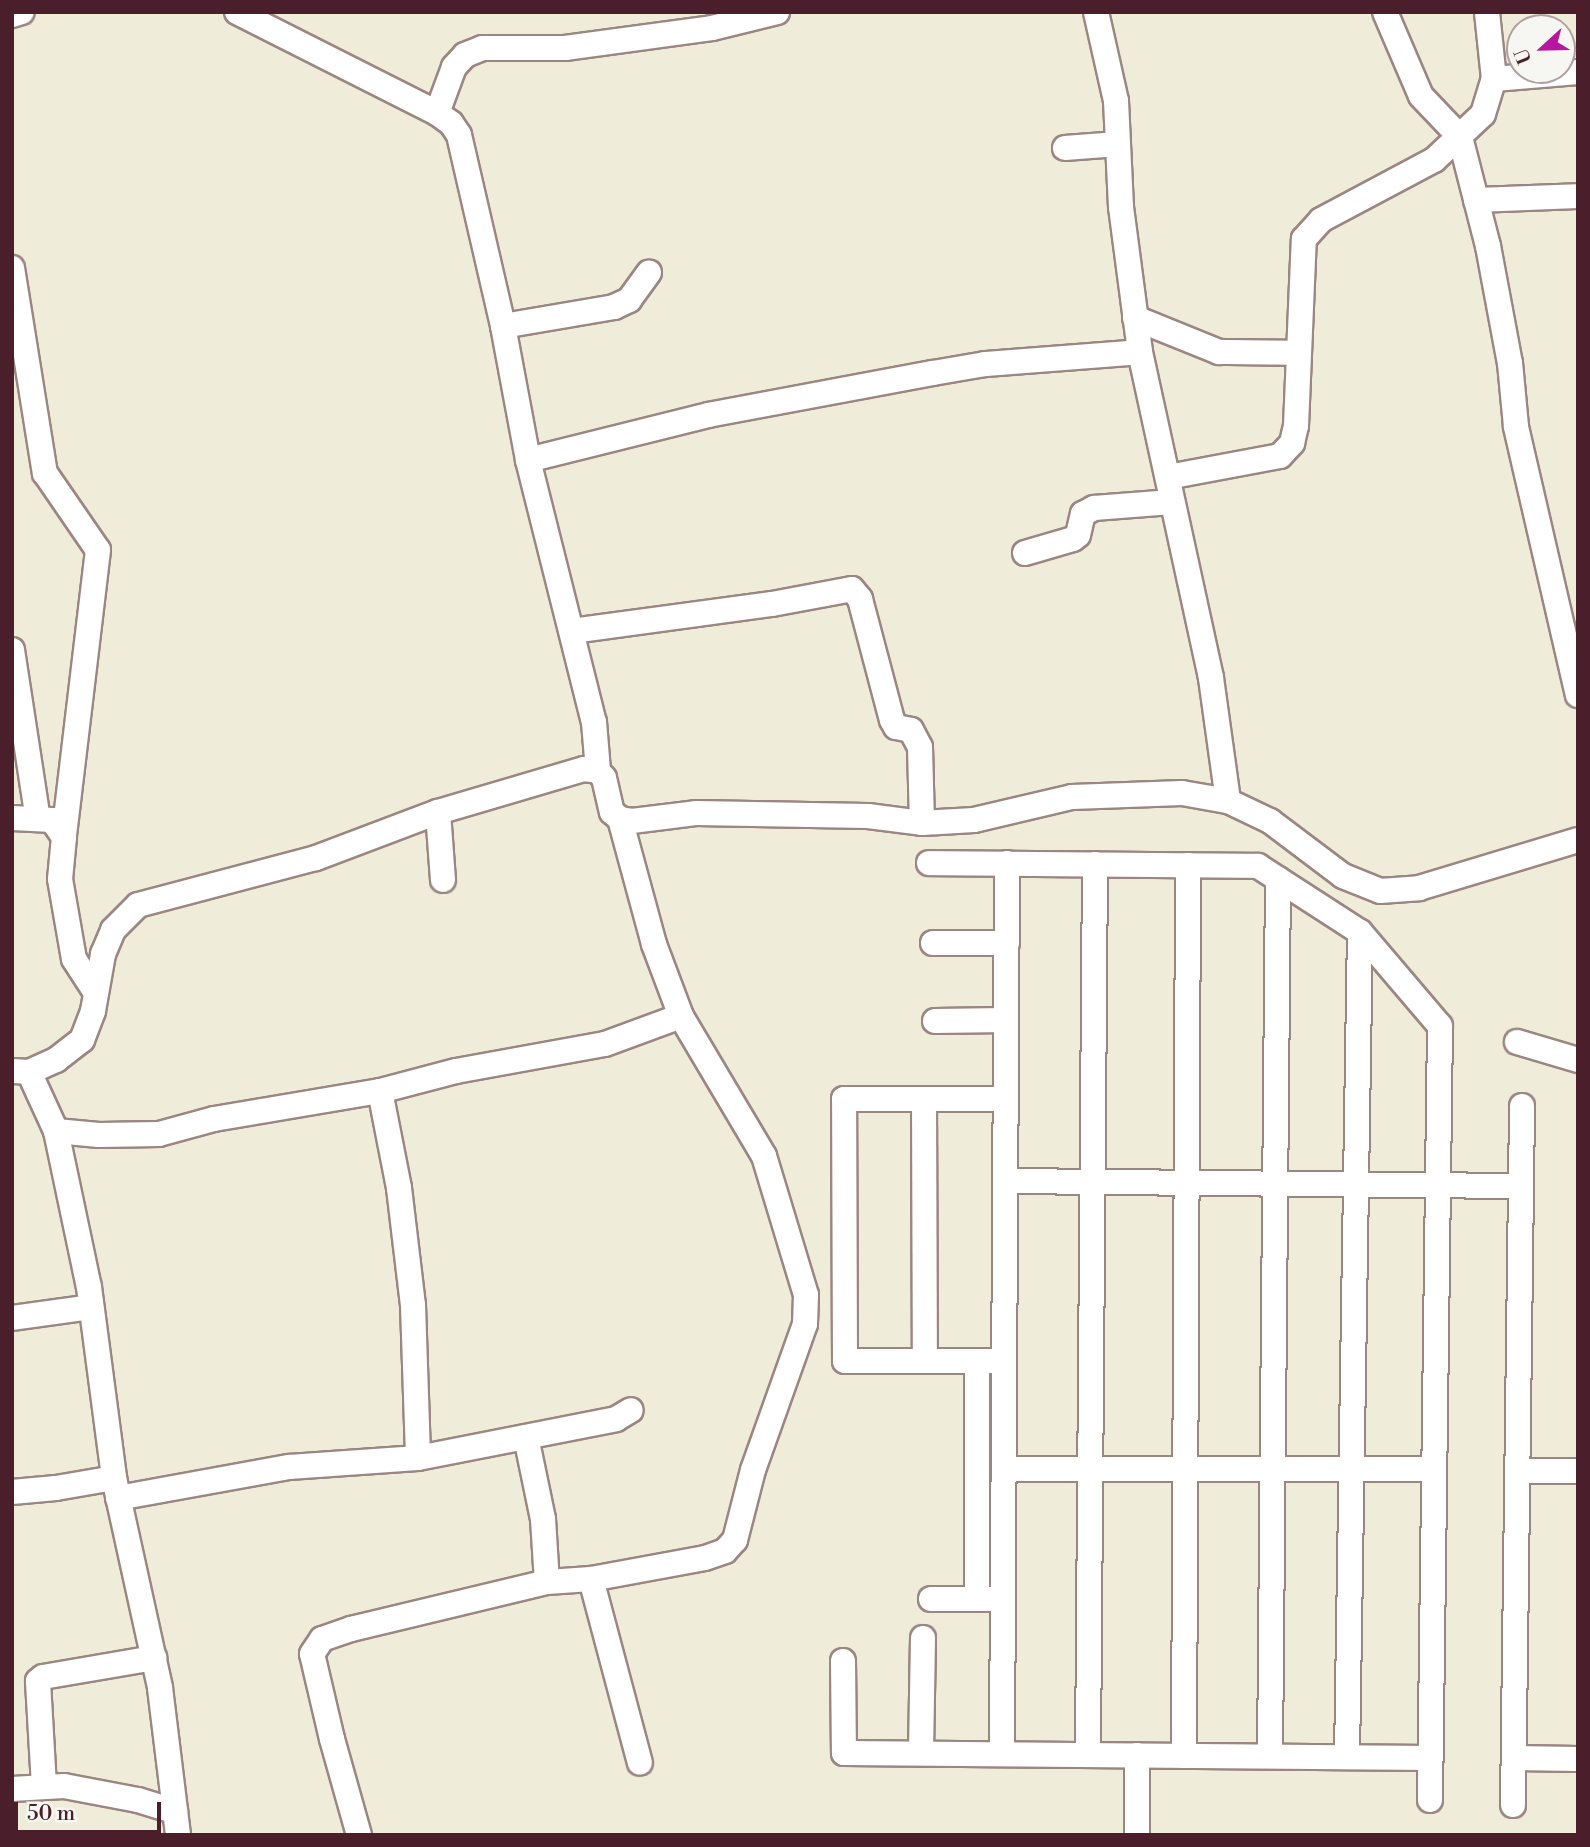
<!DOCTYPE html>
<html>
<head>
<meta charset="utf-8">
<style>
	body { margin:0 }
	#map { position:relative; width:1590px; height:1847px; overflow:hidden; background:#efecd9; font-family:"Libre Bodoni",serif }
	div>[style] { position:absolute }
	.roads { filter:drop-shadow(2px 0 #9c8682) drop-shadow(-2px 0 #9c8682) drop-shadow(0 2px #9c8682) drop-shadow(0 -2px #9c8682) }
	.minor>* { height:24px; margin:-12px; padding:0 12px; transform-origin:12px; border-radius:12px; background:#fff }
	span { translate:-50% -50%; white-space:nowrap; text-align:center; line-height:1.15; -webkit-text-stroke:6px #f6f6f2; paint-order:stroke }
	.frame { position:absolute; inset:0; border:14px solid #4a1f2b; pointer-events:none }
	.north { position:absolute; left:1506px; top:14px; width:70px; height:70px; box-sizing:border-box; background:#f6f6f2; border:2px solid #b1a0a2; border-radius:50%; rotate:248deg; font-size:19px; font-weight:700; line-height:28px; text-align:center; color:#4a1f2b }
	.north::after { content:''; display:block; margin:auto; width:24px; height:32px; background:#b5179e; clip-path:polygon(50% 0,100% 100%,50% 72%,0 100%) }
	.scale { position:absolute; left:14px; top:1802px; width:147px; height:32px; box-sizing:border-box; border:4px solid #4a1f2b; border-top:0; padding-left:9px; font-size:21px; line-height:24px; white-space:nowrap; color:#4a1f2b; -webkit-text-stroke:5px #f6f6f2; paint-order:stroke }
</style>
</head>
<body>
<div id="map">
	<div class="roads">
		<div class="minor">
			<i style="left:237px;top:12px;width:224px;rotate:26.8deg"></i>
			<i style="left:437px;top:113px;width:17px;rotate:36deg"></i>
			<i style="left:451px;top:123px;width:14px;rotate:56deg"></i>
			<i style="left:459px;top:135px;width:196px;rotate:77deg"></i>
			<i style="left:503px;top:326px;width:136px;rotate:79.4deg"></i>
			<i style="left:528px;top:460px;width:270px;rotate:75.9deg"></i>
			<i style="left:594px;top:722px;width:49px;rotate:85.3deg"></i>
			<i style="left:1096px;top:12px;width:91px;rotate:77.3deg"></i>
			<i style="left:1116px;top:101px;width:106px;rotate:87.3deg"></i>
			<i style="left:1121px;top:207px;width:146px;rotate:82.5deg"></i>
			<i style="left:1140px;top:352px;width:334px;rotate:77.7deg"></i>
			<i style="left:1211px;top:678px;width:124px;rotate:82.1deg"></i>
			<i style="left:1385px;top:12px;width:91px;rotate:66.8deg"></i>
			<i style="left:1421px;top:96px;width:57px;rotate:46.4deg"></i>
			<i style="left:1460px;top:137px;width:113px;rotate:75.6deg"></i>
			<i style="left:1488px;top:246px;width:119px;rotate:79.4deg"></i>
			<i style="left:1510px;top:363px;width:64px;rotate:84.6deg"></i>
			<i style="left:1516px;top:427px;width:275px;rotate:77deg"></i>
			<i style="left:12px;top:15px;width:10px;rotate:-17deg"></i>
			<i style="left:1494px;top:79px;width:84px;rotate:-4.8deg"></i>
			<i style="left:437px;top:113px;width:49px;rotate:-69.7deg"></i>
			<i style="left:454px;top:67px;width:16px;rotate:-47deg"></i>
			<i style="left:465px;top:55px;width:18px;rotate:-22deg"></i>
			<i style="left:482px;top:48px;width:83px"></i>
			<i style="left:565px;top:48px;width:148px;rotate:-7.7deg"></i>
			<i style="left:712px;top:28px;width:67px;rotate:-13.8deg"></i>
			<i style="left:1065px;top:148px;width:53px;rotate:-4.3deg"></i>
			<i style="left:1476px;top:200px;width:102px;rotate:-2.2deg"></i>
			<i style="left:12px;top:268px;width:208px;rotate:80.9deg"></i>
			<i style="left:45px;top:473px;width:93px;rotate:55.5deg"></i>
			<i style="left:98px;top:550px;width:289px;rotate:96.8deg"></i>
			<i style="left:1135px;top:318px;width:91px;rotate:22deg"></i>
			<i style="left:1219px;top:352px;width:79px;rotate:0.7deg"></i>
			<i style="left:503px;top:326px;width:113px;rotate:-9.7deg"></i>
			<i style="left:614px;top:307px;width:17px;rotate:-25deg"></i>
			<i style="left:629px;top:300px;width:34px;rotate:-54deg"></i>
			<i style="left:528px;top:460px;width:186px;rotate:-14deg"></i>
			<i style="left:708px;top:415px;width:229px;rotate:-10.6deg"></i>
			<i style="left:933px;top:373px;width:53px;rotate:-9.8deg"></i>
			<i style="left:985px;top:364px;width:155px;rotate:-4.4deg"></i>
			<i style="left:1168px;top:477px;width:114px;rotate:-10.6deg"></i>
			<i style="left:1280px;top:456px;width:18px;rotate:-47deg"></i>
			<i style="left:1292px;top:443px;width:17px;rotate:-77deg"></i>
			<i style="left:1296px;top:426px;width:187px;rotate:-87.6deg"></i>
			<i style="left:1304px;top:239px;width:25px;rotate:-48deg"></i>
			<i style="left:1321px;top:220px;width:128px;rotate:-28deg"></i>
			<i style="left:1434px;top:160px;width:67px;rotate:-43.2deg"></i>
			<i style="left:1483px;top:114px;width:37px;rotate:-73deg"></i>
			<i style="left:1494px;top:79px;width:67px;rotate:-96deg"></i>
			<i style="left:1025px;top:553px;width:50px;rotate:-16.3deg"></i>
			<i style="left:1073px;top:539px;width:6px;rotate:-39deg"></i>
			<i style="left:1078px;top:535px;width:22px;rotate:-77deg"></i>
			<i style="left:1083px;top:514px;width:13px;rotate:-29deg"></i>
			<i style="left:1094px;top:508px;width:78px;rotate:-4.4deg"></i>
			<i style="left:572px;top:631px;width:202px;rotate:-7.7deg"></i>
			<i style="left:772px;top:604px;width:81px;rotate:-10.6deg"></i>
			<i style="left:852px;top:589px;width:13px;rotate:51deg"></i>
			<i style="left:860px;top:599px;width:125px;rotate:75.2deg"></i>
			<i style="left:892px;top:720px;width:8px;rotate:60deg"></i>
			<i style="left:896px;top:727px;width:15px;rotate:11deg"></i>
			<i style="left:911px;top:730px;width:19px;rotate:62deg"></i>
			<i style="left:920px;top:747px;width:76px;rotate:88.5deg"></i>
			<i style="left:12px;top:650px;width:171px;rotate:81.3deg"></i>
			<i style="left:438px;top:812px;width:68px;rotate:85.8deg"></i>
			<i style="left:12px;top:818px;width:40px;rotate:2.9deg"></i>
			<i style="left:52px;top:820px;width:21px;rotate:55deg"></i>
			<i style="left:64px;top:837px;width:42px;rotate:95.4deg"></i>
			<i style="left:60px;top:879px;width:81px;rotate:80.1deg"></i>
			<i style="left:74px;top:959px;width:40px;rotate:57.1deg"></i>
			<i style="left:929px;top:863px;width:329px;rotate:0.5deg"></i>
			<i style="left:1258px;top:866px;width:121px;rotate:32.9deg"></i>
			<i style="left:1360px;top:932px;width:123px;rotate:49.6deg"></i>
			<i style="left:1440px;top:1026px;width:774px;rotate:90.74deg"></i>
			<i style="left:933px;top:943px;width:74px"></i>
			<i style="left:935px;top:1021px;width:71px;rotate:-0.8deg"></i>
			<i style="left:1517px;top:1042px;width:64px;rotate:16.4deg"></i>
			<i style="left:12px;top:1071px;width:17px;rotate:3deg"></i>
			<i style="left:29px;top:1072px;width:30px;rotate:-24deg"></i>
			<i style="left:56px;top:1060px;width:33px;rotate:-38deg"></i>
			<i style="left:82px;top:1040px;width:31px;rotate:-69deg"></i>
			<i style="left:93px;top:1011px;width:58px;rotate:-80deg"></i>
			<i style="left:103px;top:954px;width:26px;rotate:-67deg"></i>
			<i style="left:113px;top:930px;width:35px;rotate:-45deg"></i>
			<i style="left:138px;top:905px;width:184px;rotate:-14.8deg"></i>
			<i style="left:316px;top:858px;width:130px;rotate:-20.7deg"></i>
			<i style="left:438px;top:812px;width:152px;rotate:-16.4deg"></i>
			<i style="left:584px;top:769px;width:14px;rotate:8deg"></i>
			<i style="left:598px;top:771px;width:9px;rotate:49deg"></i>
			<i style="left:604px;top:778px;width:35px;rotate:77deg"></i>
			<i style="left:612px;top:812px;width:11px;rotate:41deg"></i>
			<i style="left:620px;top:819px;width:12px;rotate:9deg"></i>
			<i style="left:632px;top:821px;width:64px;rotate:-7.1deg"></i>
			<i style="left:696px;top:813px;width:172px;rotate:1deg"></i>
			<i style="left:868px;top:816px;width:54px;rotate:7.4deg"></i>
			<i style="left:922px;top:823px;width:52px;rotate:-3.3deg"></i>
			<i style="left:974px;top:820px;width:101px;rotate:-13.2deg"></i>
			<i style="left:1072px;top:797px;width:110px;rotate:-2.1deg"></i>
			<i style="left:1182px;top:793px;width:47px;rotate:9.9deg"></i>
			<i style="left:1228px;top:801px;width:47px;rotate:25.5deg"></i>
			<i style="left:1270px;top:821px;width:91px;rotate:37deg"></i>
			<i style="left:1343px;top:876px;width:40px;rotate:22deg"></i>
			<i style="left:1380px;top:891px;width:39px;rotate:-4deg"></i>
			<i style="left:1419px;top:888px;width:166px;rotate:-16.8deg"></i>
			<i style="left:29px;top:1072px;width:65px;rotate:65.4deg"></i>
			<i style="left:56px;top:1131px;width:159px;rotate:78.1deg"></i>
			<i style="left:89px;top:1287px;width:193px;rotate:82.5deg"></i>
			<i style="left:114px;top:1478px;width:215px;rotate:77.6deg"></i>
			<i style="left:160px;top:1688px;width:148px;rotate:83deg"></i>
			<i style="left:380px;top:1091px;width:99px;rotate:78.9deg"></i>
			<i style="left:399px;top:1188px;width:118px;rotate:83.2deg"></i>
			<i style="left:413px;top:1305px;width:153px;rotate:88.1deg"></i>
			<i style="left:924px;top:1099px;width:262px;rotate:89.8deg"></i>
			<i style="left:56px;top:1131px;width:43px;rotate:5.3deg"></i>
			<i style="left:99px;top:1135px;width:60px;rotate:-1deg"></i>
			<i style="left:159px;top:1134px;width:57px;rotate:-15.3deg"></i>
			<i style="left:214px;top:1119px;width:168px;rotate:-9.6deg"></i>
			<i style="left:380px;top:1091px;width:79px;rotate:-14.7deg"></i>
			<i style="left:456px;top:1071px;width:151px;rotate:-10.3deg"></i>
			<i style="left:605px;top:1044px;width:81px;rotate:-20.2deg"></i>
			<i style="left:1005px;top:1181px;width:516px;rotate:0.56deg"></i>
			<i style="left:12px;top:1318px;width:80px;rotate:-7.9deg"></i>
			<i style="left:1004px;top:1361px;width:159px;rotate:180deg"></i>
			<i style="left:845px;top:1361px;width:262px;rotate:-90.2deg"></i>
			<i style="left:844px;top:1099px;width:162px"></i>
			<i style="left:526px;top:1437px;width:84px;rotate:78.3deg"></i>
			<i style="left:543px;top:1519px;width:63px;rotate:86.4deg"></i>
			<i style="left:1004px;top:1469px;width:430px"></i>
			<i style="left:1517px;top:1471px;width:61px"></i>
			<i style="left:12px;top:1492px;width:44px;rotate:-5.2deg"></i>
			<i style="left:56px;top:1488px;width:59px;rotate:-9.8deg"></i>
			<i style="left:118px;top:1498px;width:174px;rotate:-10.3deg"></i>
			<i style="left:289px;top:1467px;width:129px;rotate:-4deg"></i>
			<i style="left:418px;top:1458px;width:202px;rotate:-11.1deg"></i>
			<i style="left:616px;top:1419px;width:17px;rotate:-31deg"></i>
			<i style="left:591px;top:1579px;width:190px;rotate:75.1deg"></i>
			<i style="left:931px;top:1599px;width:63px"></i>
			<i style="left:977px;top:1599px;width:238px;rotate:-90deg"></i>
			<i style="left:843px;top:1661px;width:92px;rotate:89.4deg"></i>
			<i style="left:844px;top:1753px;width:586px;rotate:0.49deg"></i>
			<i style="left:921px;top:1753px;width:115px;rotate:-89deg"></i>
			<i style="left:1002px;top:1754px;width:891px;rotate:-89.68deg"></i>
			<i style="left:1088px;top:1755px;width:891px;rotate:-89.55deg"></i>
			<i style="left:1137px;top:1755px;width:80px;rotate:90deg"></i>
			<i style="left:1184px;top:1756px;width:891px;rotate:-89.74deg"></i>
			<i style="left:1270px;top:1756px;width:877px;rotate:-89.48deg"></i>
			<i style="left:1347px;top:1757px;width:825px;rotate:-89.1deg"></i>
			<i style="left:1514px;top:1758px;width:64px;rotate:0.9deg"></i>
			<i style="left:44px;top:1786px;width:105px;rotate:-93.3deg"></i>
			<i style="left:38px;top:1681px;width:6px;rotate:-39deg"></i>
			<i style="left:43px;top:1677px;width:113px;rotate:-9.7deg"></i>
			<i style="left:12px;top:1789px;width:52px;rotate:-3.3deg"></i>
			<i style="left:64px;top:1786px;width:75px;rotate:10.7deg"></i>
			<i style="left:138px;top:1800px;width:39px;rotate:17deg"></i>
			<i style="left:1513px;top:1805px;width:699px;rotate:-89.26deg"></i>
			<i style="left:359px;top:1835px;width:100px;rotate:-105.7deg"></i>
			<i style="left:332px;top:1739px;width:87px;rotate:-103.2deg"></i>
			<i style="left:312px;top:1654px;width:18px;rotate:-56deg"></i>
			<i style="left:322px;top:1639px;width:31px;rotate:-19deg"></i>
			<i style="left:351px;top:1629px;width:202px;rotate:-13.5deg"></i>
			<i style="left:547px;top:1582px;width:44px;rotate:-3.9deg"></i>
			<i style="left:591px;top:1579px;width:116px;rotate:-10.4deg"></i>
			<i style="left:705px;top:1558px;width:21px;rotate:-19deg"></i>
			<i style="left:725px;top:1551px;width:15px;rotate:-48deg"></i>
			<i style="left:735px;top:1540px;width:72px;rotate:-75.6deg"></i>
			<i style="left:753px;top:1470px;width:155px;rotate:-70.4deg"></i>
			<i style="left:805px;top:1324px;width:29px;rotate:-88deg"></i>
			<i style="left:806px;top:1295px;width:145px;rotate:-106.8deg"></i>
			<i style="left:764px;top:1156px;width:163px;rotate:-120.7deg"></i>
			<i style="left:681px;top:1016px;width:77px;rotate:-110.6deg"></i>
			<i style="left:654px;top:944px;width:130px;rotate:-105.2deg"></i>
		</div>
	</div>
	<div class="frame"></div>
	<div class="north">U</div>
	<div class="scale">50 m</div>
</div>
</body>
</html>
